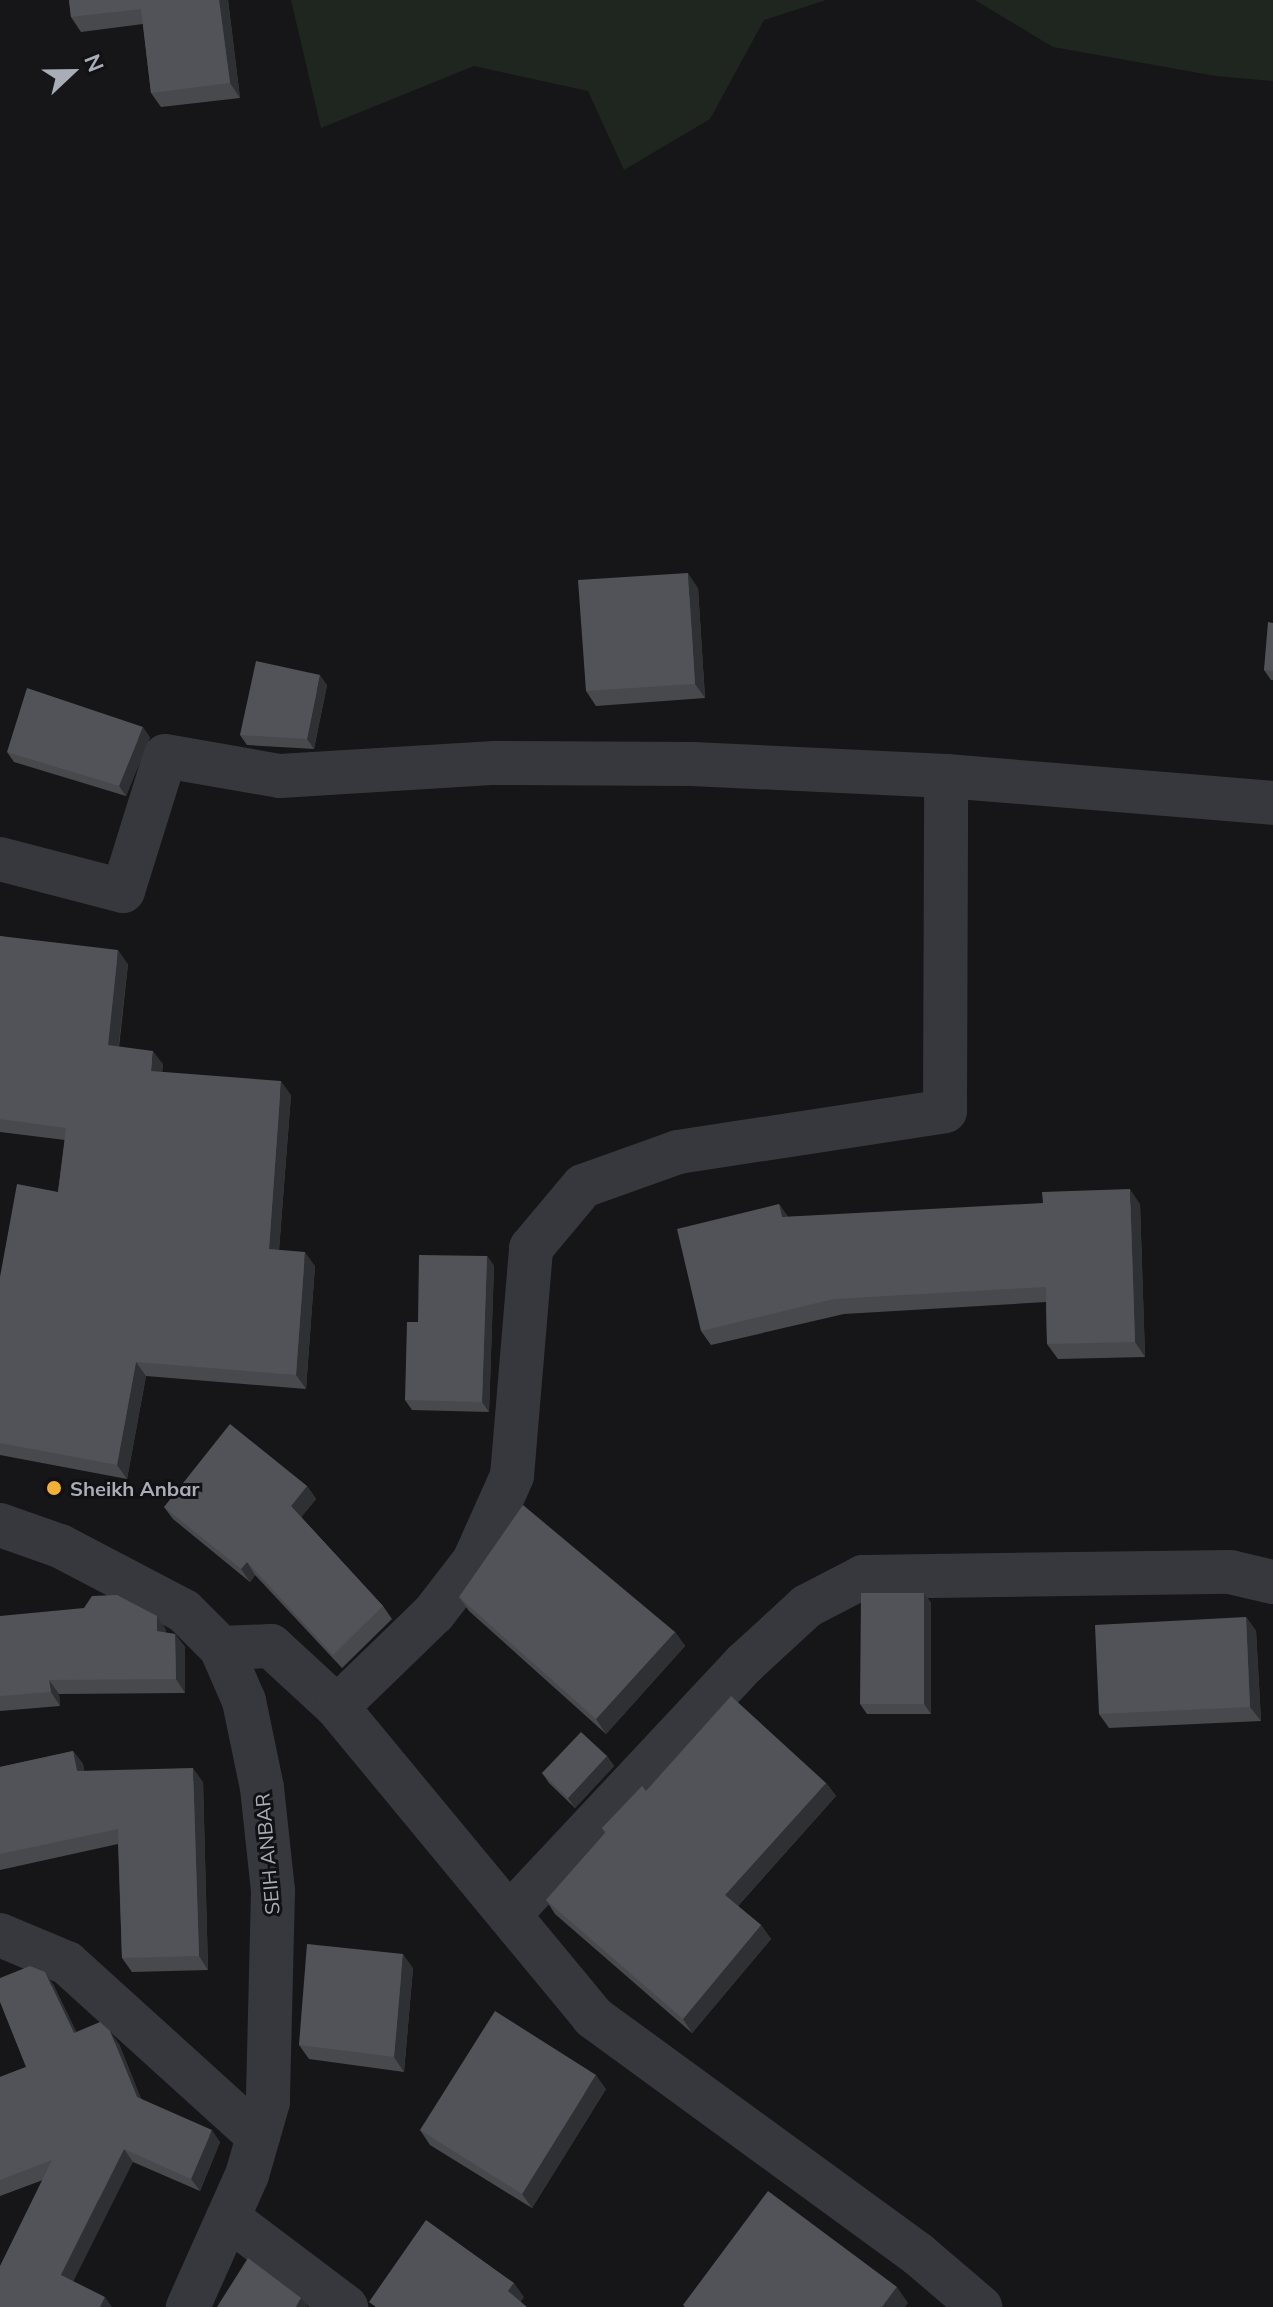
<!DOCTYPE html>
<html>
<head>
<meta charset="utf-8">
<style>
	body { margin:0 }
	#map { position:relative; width:1273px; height:2307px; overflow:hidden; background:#161618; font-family:Mulish,sans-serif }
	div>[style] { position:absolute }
	.green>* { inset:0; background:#1e261f }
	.minor>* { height:44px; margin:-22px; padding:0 22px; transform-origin:22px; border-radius:22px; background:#37383d }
	.wall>* { inset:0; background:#47494d }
	.shaded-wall>* { inset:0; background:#2f3033 }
	.building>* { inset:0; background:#525359 }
	.dots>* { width:22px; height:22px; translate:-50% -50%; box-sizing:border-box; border:4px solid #111113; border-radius:50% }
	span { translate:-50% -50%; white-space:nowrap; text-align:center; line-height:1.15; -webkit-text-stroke:6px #111113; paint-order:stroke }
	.poi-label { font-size:20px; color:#a8adb8; font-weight:700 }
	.left { translate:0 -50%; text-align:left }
	.street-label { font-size:20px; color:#a8adb8 }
	.north { position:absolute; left:32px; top:32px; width:80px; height:80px; -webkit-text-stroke:6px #111113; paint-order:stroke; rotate:68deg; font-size:22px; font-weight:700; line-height:32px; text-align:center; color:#a8adb8 }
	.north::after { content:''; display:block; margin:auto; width:28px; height:36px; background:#a8adb8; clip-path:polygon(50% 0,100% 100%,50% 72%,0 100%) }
</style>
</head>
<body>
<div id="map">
	<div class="green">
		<i style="clip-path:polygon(291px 0,826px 0,764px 20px,710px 119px,624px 170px,588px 91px,474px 66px,321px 128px)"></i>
		<i style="clip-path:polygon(975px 0,1273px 0,1273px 81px,1216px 76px,1053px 47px)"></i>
	</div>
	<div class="minor">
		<i style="left:0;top:859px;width:127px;rotate:14.6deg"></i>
		<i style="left:123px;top:891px;width:141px;rotate:-72.7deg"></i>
		<i style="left:165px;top:756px;width:117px;rotate:9.9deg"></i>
		<i style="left:280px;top:776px;width:215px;rotate:-3.5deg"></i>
		<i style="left:495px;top:763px;width:197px;rotate:0.3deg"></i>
		<i style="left:692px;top:764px;width:254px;rotate:2.7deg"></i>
		<i style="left:946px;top:776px;width:328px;rotate:4.7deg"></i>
		<i style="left:0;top:1525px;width:64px;rotate:19.3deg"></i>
		<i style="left:60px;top:1546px;width:140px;rotate:27.7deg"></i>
		<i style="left:184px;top:1611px;width:52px;rotate:45deg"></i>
		<i style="left:221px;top:1648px;width:58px;rotate:66.5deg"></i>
		<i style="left:244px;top:1701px;width:89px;rotate:78.3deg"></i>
		<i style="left:262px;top:1788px;width:104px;rotate:83.9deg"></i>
		<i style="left:273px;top:1891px;width:211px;rotate:91.4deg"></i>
		<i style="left:268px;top:2102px;width:76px;rotate:106deg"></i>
		<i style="left:247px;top:2175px;width:145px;rotate:114.1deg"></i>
		<i style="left:221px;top:1648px;width:50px;rotate:-2.3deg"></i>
		<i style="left:271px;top:1646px;width:90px;rotate:42.7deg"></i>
		<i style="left:337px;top:1707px;width:402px;rotate:50.4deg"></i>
		<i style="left:593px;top:2017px;width:402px;rotate:36.1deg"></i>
		<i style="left:918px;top:2254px;width:82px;rotate:40.5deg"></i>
		<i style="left:337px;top:1707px;width:135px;rotate:-44.1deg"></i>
		<i style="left:434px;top:1613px;width:66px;rotate:-52.4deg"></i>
		<i style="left:474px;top:1561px;width:93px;rotate:-65.9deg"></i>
		<i style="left:512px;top:1476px;width:229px;rotate:-85.2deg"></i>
		<i style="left:531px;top:1248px;width:81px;rotate:-50deg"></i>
		<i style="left:583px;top:1186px;width:101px;rotate:-19.7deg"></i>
		<i style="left:678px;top:1152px;width:270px;rotate:-8.7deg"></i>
		<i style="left:945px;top:1111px;width:335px;rotate:-89.8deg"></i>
		<i style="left:509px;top:1915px;width:345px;rotate:-46.9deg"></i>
		<i style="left:745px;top:1663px;width:84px;rotate:-42.6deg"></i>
		<i style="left:807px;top:1606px;width:63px;rotate:-27.4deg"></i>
		<i style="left:863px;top:1577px;width:367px;rotate:-0.8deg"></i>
		<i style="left:1230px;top:1572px;width:44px;rotate:13.1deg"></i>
		<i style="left:0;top:1935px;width:73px;rotate:22.7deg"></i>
		<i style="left:67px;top:1963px;width:258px;rotate:42.2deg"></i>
		<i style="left:228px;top:2218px;width:148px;rotate:37deg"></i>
	</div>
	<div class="wall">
		<i style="clip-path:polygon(69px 0,228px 0,240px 98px,161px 107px,151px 93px,143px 24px,81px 32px,71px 17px)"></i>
		<i style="clip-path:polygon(698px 588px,705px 698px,596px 706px,586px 691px)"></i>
		<i style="clip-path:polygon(1273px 623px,1273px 680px,1271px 680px,1264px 670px)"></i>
		<i style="clip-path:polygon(327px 685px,314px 749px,247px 745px,240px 735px)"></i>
		<i style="clip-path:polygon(150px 737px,126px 796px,14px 762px,7px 752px)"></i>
		<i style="clip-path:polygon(0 936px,128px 964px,119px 1047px,163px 1064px,162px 1072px,291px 1095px,279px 1250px,315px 1266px,306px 1389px,146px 1376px,127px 1479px,0 1455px,0 1277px,58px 1192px,65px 1140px,0 1132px)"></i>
		<i style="clip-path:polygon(779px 1204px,788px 1217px,1140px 1204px,1145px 1357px,1058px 1359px,1047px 1344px,1046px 1302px,844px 1314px,711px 1345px,701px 1331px)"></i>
		<i style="clip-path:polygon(487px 1256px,494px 1266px,489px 1412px,412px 1410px,405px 1400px,418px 1322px)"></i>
		<i style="clip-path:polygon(307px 1486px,316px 1499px,301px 1517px,383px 1606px,392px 1619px,342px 1668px,255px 1575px,250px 1582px,173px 1519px,164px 1507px)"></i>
		<i style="clip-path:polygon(924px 1593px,931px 1603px,931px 1714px,867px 1714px,860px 1704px)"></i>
		<i style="clip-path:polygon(459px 1597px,675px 1632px,685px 1646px,606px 1734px,469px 1611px)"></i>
		<i style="clip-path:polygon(0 1616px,157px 1616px,166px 1630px,166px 1633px,175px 1634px,185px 1647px,185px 1693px,59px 1694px,60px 1706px,0 1711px)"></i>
		<i style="clip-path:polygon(1246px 1617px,1256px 1631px,1261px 1721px,1109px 1728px,1099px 1714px)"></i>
		<i style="clip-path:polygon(73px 1751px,83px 1764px,84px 1771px,203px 1782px,208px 1970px,132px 1972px,122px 1958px,118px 1844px,0 1870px,0 1767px)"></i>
		<i style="clip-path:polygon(607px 1756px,614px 1766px,575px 1808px,549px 1783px,542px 1773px)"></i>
		<i style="clip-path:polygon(826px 1783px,836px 1796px,738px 1906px,761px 1925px,771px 1939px,692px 2033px,555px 1914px,546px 1900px,605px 1833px,602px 1828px,646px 1791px)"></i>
		<i style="clip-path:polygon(413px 1968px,404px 2072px,309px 2059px,299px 2045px)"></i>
		<i style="clip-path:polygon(53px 1984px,76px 2032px,119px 2044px,141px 2099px,220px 2142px,200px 2191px,133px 2162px,0 2307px,43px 2180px,0 2196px,0 2077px,26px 2067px)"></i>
		<i style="clip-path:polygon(606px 2089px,532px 2208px,430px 2145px,420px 2130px)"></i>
	</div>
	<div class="shaded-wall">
		<i style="clip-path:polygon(219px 0,228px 0,240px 98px,230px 83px)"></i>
		<i style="clip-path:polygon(688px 573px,698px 588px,705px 698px,695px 684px)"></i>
		<i style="clip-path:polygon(320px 675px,327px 685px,314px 749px,307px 739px)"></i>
		<i style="clip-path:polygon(143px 727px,150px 737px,126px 796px,119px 786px)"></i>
		<i style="clip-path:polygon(118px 950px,128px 964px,117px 1059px,108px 1045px)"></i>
		<i style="clip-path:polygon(153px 1051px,163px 1064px,161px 1084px,151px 1071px)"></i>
		<i style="clip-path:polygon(281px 1081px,291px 1095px,278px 1263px,269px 1249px)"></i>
		<i style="clip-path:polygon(1130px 1189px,1140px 1204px,1145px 1357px,1135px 1342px)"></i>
		<i style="clip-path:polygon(779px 1204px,789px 1219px,782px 1217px)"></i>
		<i style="clip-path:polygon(305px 1252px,315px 1266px,306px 1389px,296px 1375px)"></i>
		<i style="clip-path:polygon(487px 1256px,494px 1266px,489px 1412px,482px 1402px)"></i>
		<i style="clip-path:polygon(136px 1362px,146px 1376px,127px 1479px,117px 1465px)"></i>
		<i style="clip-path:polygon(307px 1486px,316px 1499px,300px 1519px,291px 1506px)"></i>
		<i style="clip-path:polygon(247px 1562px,255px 1575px,250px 1582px,241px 1569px)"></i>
		<i style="clip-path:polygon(924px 1593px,931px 1603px,931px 1714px,924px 1704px)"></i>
		<i style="clip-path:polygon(157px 1616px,166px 1630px,167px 1645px,157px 1631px)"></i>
		<i style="clip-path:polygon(1246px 1617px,1256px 1631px,1261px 1721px,1250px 1707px)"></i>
		<i style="clip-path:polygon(675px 1632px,685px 1646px,606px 1734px,596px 1719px)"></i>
		<i style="clip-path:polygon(175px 1634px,185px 1647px,185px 1693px,176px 1679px)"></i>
		<i style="clip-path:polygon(49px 1680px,59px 1694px,60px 1706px,51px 1692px)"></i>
		<i style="clip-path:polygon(73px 1751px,83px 1764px,87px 1785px,77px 1771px)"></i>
		<i style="clip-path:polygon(607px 1756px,614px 1766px,575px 1808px,568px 1798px)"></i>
		<i style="clip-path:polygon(193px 1768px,203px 1782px,208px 1970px,199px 1956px)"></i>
		<i style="clip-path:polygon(826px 1783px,836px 1796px,735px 1909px,725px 1895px)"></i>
		<i style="clip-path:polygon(761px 1925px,771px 1939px,692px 2033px,683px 2019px)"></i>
		<i style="clip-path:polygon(403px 1954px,413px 1968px,404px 2072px,394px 2057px)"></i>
		<i style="clip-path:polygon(45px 1972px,53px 1984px,83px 2045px,74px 2033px)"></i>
		<i style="clip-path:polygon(110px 2031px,119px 2044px,145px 2109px,137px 2097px)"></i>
		<i style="clip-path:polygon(596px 2075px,606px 2089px,532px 2208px,522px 2194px)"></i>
		<i style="clip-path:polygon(212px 2130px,220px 2142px,200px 2191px,191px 2179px)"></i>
		<i style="clip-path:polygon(124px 2149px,133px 2162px,70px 2288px,61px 2275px)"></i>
		<i style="clip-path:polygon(514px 2283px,524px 2297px,519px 2305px,508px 2291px)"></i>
		<i style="clip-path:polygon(897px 2287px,908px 2303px,905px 2307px,882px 2307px)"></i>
		<i style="clip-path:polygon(105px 2297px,112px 2307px,100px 2307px)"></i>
		<i style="clip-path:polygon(301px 2298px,308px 2307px,296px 2307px)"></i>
	</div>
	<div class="building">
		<i style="clip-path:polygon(69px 0,219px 0,230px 83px,151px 93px,141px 9px,71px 17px)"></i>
		<i style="clip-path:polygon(688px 573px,695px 684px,586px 691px,578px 580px)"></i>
		<i style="clip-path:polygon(1268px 622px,1273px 623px,1273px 671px,1264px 670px)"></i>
		<i style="clip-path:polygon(256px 661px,320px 675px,307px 739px,240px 735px)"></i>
		<i style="clip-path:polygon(27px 688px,143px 727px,119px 786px,7px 752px)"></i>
		<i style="clip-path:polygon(0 936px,118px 950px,108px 1045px,153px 1051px,151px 1071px,281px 1081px,269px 1249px,305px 1252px,296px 1375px,136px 1362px,117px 1465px,0 1443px,0 1277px,17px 1184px,58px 1192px,66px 1128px,0 1119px)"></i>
		<i style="clip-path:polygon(1130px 1189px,1135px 1342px,1047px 1344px,1046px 1287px,834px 1299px,701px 1331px,677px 1229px,779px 1204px,782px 1217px,1043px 1203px,1042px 1192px)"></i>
		<i style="clip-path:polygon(419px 1255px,487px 1256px,482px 1402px,405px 1400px,407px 1322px,418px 1322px)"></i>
		<i style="clip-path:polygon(230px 1424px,307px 1486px,291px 1506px,383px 1606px,333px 1655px,247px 1562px,241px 1569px,164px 1507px)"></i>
		<i style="clip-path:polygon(523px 1505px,675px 1632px,596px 1719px,459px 1597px)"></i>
		<i style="clip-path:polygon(861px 1593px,924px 1593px,924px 1704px,860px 1704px)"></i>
		<i style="clip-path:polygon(117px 1595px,157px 1616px,157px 1631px,175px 1634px,176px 1679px,49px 1680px,51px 1692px,0 1696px,0 1616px,84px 1608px,92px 1596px)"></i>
		<i style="clip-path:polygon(1246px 1617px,1250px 1707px,1099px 1714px,1095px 1625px)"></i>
		<i style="clip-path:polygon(731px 1696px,826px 1783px,725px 1895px,761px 1925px,683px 2019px,546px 1900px,606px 1832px,602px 1828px,642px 1786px,646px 1791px)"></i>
		<i style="clip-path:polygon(581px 1732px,607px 1756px,568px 1798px,542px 1773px)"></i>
		<i style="clip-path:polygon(73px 1751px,77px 1771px,193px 1768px,199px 1956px,122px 1958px,118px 1829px,0 1854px,0 1767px)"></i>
		<i style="clip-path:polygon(307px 1944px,403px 1954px,394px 2057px,299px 2045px)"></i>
		<i style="clip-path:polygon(30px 1966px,45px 1972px,74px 2033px,100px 2022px,110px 2031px,137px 2097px,212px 2130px,191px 2179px,124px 2149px,61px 2275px,105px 2297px,100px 2307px,0 2307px,0 2266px,52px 2160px,0 2180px,0 2077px,26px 2067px,0 2002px,0 1978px)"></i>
		<i style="clip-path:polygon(495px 2011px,596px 2075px,522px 2194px,420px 2130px)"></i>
		<i style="clip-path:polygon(768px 2191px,897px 2287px,882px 2307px,685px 2307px,683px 2305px)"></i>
		<i style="clip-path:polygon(426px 2220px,514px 2283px,508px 2291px,527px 2307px,376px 2307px,369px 2302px)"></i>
		<i style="clip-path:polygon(248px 2258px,301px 2298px,296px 2307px,217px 2307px)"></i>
	</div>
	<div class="dots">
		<i style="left:54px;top:1488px;background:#f2b134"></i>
	</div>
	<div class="poi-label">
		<span class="left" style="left:70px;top:1488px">Sheikh Anbar</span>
	</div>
	<div class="street-label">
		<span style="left:267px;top:1854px;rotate:-95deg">SEIH ANBAR</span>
	</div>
	<div class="north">N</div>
</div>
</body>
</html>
